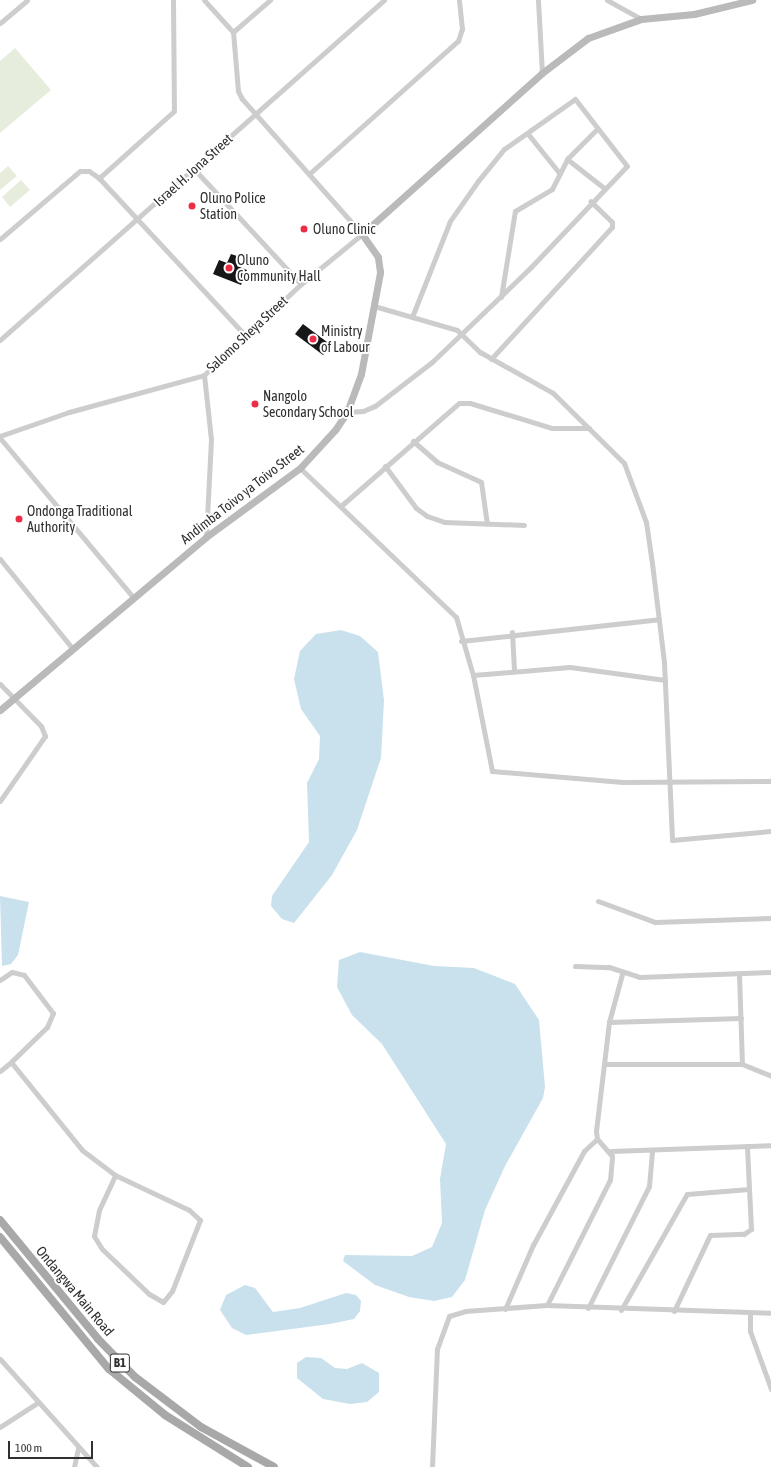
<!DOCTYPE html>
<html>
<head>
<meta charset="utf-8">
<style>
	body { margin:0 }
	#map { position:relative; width:771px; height:1467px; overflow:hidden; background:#fff; font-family:"Asap Condensed",sans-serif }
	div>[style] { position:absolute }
	.green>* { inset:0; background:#e7eddd }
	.water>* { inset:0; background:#c9e1ed }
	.building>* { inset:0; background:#171717 }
	.street>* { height:5px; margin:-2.5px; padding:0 2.5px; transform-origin:2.5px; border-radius:2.5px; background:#cdcdcd }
	.secondary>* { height:7px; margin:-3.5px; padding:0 3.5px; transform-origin:3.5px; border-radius:3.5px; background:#bababa }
	.primary>* { height:8px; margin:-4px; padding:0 4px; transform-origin:4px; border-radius:4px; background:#a8a8a8 }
	.dots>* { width:11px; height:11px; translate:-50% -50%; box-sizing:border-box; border:2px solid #fff; border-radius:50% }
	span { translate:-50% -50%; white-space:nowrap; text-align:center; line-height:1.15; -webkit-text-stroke:4px #fff; paint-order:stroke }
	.shield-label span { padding:1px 3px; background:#fff; border:1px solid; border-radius:3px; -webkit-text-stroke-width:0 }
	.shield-label { font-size:13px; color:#303030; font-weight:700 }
	.street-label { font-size:14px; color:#303030 }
	.poi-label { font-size:14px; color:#303030 }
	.left { translate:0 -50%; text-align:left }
	.scale { position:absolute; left:8px; top:1441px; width:85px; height:18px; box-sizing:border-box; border:2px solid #303030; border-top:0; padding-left:5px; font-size:12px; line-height:14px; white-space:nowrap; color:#303030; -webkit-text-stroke:3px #fff; paint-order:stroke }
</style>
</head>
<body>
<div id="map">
	<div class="green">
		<i style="clip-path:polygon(15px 48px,51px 90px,0 133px,0 61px)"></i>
		<i style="clip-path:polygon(8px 166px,17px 176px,0 190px,0 173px)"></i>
		<i style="clip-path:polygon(21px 180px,30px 190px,10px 207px,2px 197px)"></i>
	</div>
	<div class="water">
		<i style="clip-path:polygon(341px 630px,360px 636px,378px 652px,384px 700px,381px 758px,357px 830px,332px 875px,294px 923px,282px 919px,271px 906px,272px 896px,309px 842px,307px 783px,319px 759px,320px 736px,301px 709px,294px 679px,300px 651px,316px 634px)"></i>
		<i style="clip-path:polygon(0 896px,29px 902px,18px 955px,11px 964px,2px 966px)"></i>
		<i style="clip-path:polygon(360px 952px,434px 966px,474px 968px,515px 984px,539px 1020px,545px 1087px,543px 1098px,505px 1166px,485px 1210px,465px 1280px,452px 1297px,434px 1301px,409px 1297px,375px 1285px,343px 1261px,345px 1255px,412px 1256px,432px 1247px,442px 1223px,440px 1179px,446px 1144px,382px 1044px,352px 1015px,337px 987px,339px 960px)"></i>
		<i style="clip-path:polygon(245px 1285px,255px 1288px,273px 1312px,300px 1308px,346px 1293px,356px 1295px,361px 1301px,360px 1311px,354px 1319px,330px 1324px,246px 1335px,232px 1328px,220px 1310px,226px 1295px)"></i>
		<i style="clip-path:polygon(306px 1357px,321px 1358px,335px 1368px,347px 1369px,362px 1363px,379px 1373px,379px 1392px,367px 1402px,350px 1404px,323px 1399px,297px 1378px,297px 1363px)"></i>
	</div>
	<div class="building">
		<i style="clip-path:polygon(231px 254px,240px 257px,237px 266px,247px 270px,241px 285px,213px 274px,219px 260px,227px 263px)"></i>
		<i style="clip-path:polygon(303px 324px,331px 345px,323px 355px,295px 334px)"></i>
	</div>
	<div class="street">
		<i style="left:173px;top:0;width:111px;rotate:89.5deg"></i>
		<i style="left:174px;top:111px;width:101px;rotate:138.2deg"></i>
		<i style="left:99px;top:178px;width:216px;rotate:47.1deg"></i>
		<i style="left:538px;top:0;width:73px;rotate:86.9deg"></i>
		<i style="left:607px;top:0;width:39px;rotate:29deg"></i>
		<i style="left:0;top:23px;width:35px;rotate:-40deg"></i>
		<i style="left:233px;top:32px;width:49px;rotate:-40.9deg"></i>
		<i style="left:528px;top:134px;width:51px;rotate:51.3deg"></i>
		<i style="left:567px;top:159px;width:47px;rotate:38.1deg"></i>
		<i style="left:194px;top:169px;width:157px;rotate:47.1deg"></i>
		<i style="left:309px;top:174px;width:200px;rotate:-41.8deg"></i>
		<i style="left:458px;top:41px;width:13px;rotate:-72deg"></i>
		<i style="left:462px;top:29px;width:29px;rotate:-96deg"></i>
		<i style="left:0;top:239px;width:105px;rotate:-40.4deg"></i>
		<i style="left:80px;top:171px;width:9px"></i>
		<i style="left:89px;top:171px;width:12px;rotate:35deg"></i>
		<i style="left:501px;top:297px;width:87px;rotate:-80.8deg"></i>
		<i style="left:515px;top:211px;width:43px;rotate:-30.7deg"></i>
		<i style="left:552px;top:189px;width:34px;rotate:-63deg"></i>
		<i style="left:567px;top:159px;width:42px;rotate:-45deg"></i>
		<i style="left:374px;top:306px;width:86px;rotate:16.1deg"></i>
		<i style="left:457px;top:330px;width:32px;rotate:44deg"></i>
		<i style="left:480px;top:352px;width:84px;rotate:29.3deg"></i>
		<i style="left:553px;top:393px;width:100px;rotate:44.6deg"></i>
		<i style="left:624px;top:463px;width:63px;rotate:69.6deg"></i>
		<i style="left:646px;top:522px;width:41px;rotate:81.7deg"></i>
		<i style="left:652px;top:563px;width:100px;rotate:83.1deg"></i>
		<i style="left:664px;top:662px;width:178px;rotate:87.4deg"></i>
		<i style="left:672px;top:840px;width:99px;rotate:-5.2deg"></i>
		<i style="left:0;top:340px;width:513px;rotate:-41.52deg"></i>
		<i style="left:491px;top:359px;width:179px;rotate:-47.5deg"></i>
		<i style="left:612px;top:227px;width:5px;rotate:-90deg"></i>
		<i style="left:612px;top:222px;width:30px;rotate:-136deg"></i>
		<i style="left:204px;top:375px;width:64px;rotate:83.8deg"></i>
		<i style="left:211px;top:439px;width:98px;rotate:92.9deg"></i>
		<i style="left:347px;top:412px;width:16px;rotate:-4deg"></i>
		<i style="left:363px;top:411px;width:13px;rotate:-23deg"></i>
		<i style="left:375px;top:406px;width:72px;rotate:-37.7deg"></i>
		<i style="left:432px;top:362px;width:137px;rotate:-43.8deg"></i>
		<i style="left:531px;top:267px;width:139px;rotate:-46.5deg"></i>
		<i style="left:627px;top:166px;width:85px;rotate:-127.8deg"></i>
		<i style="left:575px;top:99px;width:87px;rotate:144.8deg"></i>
		<i style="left:504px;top:149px;width:41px;rotate:129.1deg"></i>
		<i style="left:478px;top:181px;width:49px;rotate:125deg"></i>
		<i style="left:450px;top:221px;width:103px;rotate:111.6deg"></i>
		<i style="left:0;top:436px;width:73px;rotate:-19.2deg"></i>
		<i style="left:69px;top:412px;width:140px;rotate:-15.3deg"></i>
		<i style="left:204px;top:375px;width:133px;rotate:-43.2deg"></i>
		<i style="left:301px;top:284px;width:79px;rotate:-39.3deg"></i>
		<i style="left:362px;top:234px;width:181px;rotate:-131.6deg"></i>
		<i style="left:242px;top:99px;width:9px;rotate:-117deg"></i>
		<i style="left:238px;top:91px;width:59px;rotate:-94.8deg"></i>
		<i style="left:233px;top:32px;width:43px;rotate:-132.2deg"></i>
		<i style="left:0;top:438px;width:209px;rotate:50.1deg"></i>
		<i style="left:413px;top:441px;width:32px;rotate:41deg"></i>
		<i style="left:437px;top:462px;width:48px;rotate:24.4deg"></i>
		<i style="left:481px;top:482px;width:42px;rotate:81.9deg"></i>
		<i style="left:385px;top:466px;width:52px;rotate:53.6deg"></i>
		<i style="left:416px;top:508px;width:14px;rotate:36deg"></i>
		<i style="left:427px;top:516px;width:18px;rotate:19deg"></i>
		<i style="left:444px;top:522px;width:80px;rotate:2.1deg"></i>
		<i style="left:300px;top:468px;width:216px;rotate:43.7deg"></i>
		<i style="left:456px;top:617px;width:60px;rotate:73.7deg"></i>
		<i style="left:473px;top:675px;width:98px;rotate:78.8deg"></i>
		<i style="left:492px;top:771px;width:131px;rotate:4.8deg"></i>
		<i style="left:623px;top:782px;width:148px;rotate:-0.4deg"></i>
		<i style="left:342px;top:505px;width:155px;rotate:-41.1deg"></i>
		<i style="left:459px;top:403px;width:11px"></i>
		<i style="left:470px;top:403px;width:86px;rotate:17deg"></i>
		<i style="left:552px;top:428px;width:37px"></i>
		<i style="left:0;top:559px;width:116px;rotate:51deg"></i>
		<i style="left:512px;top:632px;width:38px;rotate:87deg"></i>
		<i style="left:461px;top:641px;width:199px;rotate:-6.3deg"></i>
		<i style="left:473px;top:675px;width:97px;rotate:-4.7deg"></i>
		<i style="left:570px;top:667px;width:96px;rotate:7.8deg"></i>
		<i style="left:0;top:684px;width:59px;rotate:45.7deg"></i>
		<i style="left:41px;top:726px;width:11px;rotate:68deg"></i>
		<i style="left:45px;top:736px;width:79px;rotate:124.7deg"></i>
		<i style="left:598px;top:901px;width:61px;rotate:20.2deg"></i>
		<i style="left:655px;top:922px;width:116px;rotate:-2deg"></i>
		<i style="left:575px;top:966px;width:34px;rotate:2deg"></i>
		<i style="left:609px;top:967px;width:32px;rotate:18deg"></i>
		<i style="left:639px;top:977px;width:132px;rotate:-2.2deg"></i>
		<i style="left:739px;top:974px;width:90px;rotate:88.1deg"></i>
		<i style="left:0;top:980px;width:14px;rotate:-34deg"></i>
		<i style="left:12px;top:972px;width:12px;rotate:14deg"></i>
		<i style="left:24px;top:975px;width:48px;rotate:52.7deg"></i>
		<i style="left:53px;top:1013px;width:15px;rotate:113deg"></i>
		<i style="left:47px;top:1027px;width:50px;rotate:135.8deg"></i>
		<i style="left:11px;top:1062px;width:113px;rotate:51.1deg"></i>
		<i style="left:82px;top:1150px;width:41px;rotate:37.1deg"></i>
		<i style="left:609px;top:1022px;width:132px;rotate:-1.7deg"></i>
		<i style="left:606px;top:1064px;width:136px"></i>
		<i style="left:742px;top:1064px;width:31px;rotate:22deg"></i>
		<i style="left:0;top:1071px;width:14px;rotate:-39deg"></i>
		<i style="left:611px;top:1151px;width:160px;rotate:-2.1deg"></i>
		<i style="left:115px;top:1175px;width:82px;rotate:25.3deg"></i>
		<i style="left:189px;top:1210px;width:15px;rotate:42deg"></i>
		<i style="left:200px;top:1220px;width:76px;rotate:111.5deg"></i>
		<i style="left:172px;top:1291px;width:14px;rotate:129deg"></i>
		<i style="left:163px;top:1302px;width:16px;rotate:-150deg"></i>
		<i style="left:149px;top:1294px;width:65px;rotate:-136.2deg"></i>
		<i style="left:102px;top:1249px;width:15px;rotate:-122deg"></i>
		<i style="left:94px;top:1236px;width:26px;rotate:-79deg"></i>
		<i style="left:99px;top:1210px;width:38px;rotate:-65deg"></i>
		<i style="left:547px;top:1305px;width:140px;rotate:-63.3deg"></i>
		<i style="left:610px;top:1180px;width:24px;rotate:-85deg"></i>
		<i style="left:612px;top:1156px;width:23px;rotate:-131deg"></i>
		<i style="left:597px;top:1139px;width:8px;rotate:-97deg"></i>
		<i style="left:596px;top:1131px;width:110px;rotate:-83.2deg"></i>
		<i style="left:609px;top:1022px;width:50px;rotate:-74.8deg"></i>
		<i style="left:588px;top:1308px;width:136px;rotate:-63.4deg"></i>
		<i style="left:649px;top:1186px;width:35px;rotate:-85deg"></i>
		<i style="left:505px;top:1309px;width:70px;rotate:-66.4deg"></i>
		<i style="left:533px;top:1245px;width:107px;rotate:-61.5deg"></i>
		<i style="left:584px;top:1151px;width:18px;rotate:-43deg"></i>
		<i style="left:621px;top:1310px;width:133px;rotate:-60.4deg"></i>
		<i style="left:687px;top:1194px;width:62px;rotate:-4.6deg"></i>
		<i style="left:674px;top:1311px;width:84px;rotate:-64.7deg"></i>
		<i style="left:710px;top:1235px;width:34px;rotate:-2deg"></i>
		<i style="left:744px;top:1234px;width:9px;rotate:-36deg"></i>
		<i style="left:751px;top:1229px;width:83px;rotate:-92.8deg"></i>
		<i style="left:750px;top:1314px;width:17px;rotate:90deg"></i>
		<i style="left:750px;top:1331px;width:62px;rotate:70.1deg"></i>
		<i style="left:0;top:1359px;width:145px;rotate:48.1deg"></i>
		<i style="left:0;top:1427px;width:44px;rotate:-33deg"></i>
		<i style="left:74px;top:1467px;width:19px;rotate:-78deg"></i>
		<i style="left:432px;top:1467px;width:118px;rotate:-87.6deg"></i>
		<i style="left:437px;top:1349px;width:35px;rotate:-70deg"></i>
		<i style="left:449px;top:1316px;width:17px;rotate:-17deg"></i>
		<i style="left:465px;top:1311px;width:82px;rotate:-4.2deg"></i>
		<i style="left:547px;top:1305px;width:224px;rotate:2deg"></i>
	</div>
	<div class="secondary">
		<i style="left:0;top:710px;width:269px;rotate:-40deg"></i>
		<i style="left:206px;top:537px;width:117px;rotate:-36.3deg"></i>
		<i style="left:300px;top:468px;width:52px;rotate:-47.4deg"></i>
		<i style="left:335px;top:430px;width:22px;rotate:-56deg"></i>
		<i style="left:347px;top:412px;width:40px;rotate:-69.8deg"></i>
		<i style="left:361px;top:374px;width:104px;rotate:-79.4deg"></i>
		<i style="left:380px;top:272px;width:15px;rotate:-98deg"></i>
		<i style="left:378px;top:257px;width:28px;rotate:-125deg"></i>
		<i style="left:362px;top:234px;width:241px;rotate:-41.8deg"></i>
		<i style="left:542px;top:73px;width:58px;rotate:-37.3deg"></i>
		<i style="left:588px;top:38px;width:56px;rotate:-19.7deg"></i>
		<i style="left:641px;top:19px;width:53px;rotate:-5.4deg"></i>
		<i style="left:694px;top:14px;width:60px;rotate:-13.6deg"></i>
	</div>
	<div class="primary">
		<i style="left:0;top:1220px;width:154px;rotate:50.5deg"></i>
		<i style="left:98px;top:1339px;width:53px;rotate:45.8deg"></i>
		<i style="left:135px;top:1377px;width:83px;rotate:37.1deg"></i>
		<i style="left:201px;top:1427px;width:83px;rotate:28.7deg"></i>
		<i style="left:0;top:1237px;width:171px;rotate:50.5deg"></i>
		<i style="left:109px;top:1369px;width:72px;rotate:39.4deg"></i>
		<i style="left:165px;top:1415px;width:98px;rotate:32.1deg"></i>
	</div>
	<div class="dots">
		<i style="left:192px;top:206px;background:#ec2d45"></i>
		<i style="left:304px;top:229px;background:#ec2d45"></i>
		<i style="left:229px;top:268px;background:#ec2d45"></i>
		<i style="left:313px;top:339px;background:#ec2d45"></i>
		<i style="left:255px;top:404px;background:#ec2d45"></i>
		<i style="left:19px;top:519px;background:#ec2d45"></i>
	</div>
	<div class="shield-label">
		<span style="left:120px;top:1363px">B1</span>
	</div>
	<div class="street-label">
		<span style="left:193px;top:170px;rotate:-42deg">Israel H. Jona Street</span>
		<span style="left:247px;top:334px;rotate:-43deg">Salomo Sheya Street</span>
		<span style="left:242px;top:494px;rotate:-38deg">Andimba Toivo ya Toivo Street</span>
		<span style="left:75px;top:1291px;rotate:50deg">Ondangwa Main Road</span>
	</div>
	<div class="poi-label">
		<span class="left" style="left:200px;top:206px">Oluno Police<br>Station</span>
		<span class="left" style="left:313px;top:229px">Oluno Clinic</span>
		<span class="left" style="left:237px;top:268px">Oluno<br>Community Hall</span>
		<span class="left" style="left:321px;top:339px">Ministry<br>of Labour</span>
		<span class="left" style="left:263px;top:404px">Nangolo<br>Secondary School</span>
		<span class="left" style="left:27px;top:519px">Ondonga Traditional<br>Authority</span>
	</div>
	<div class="scale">100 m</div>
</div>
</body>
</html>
